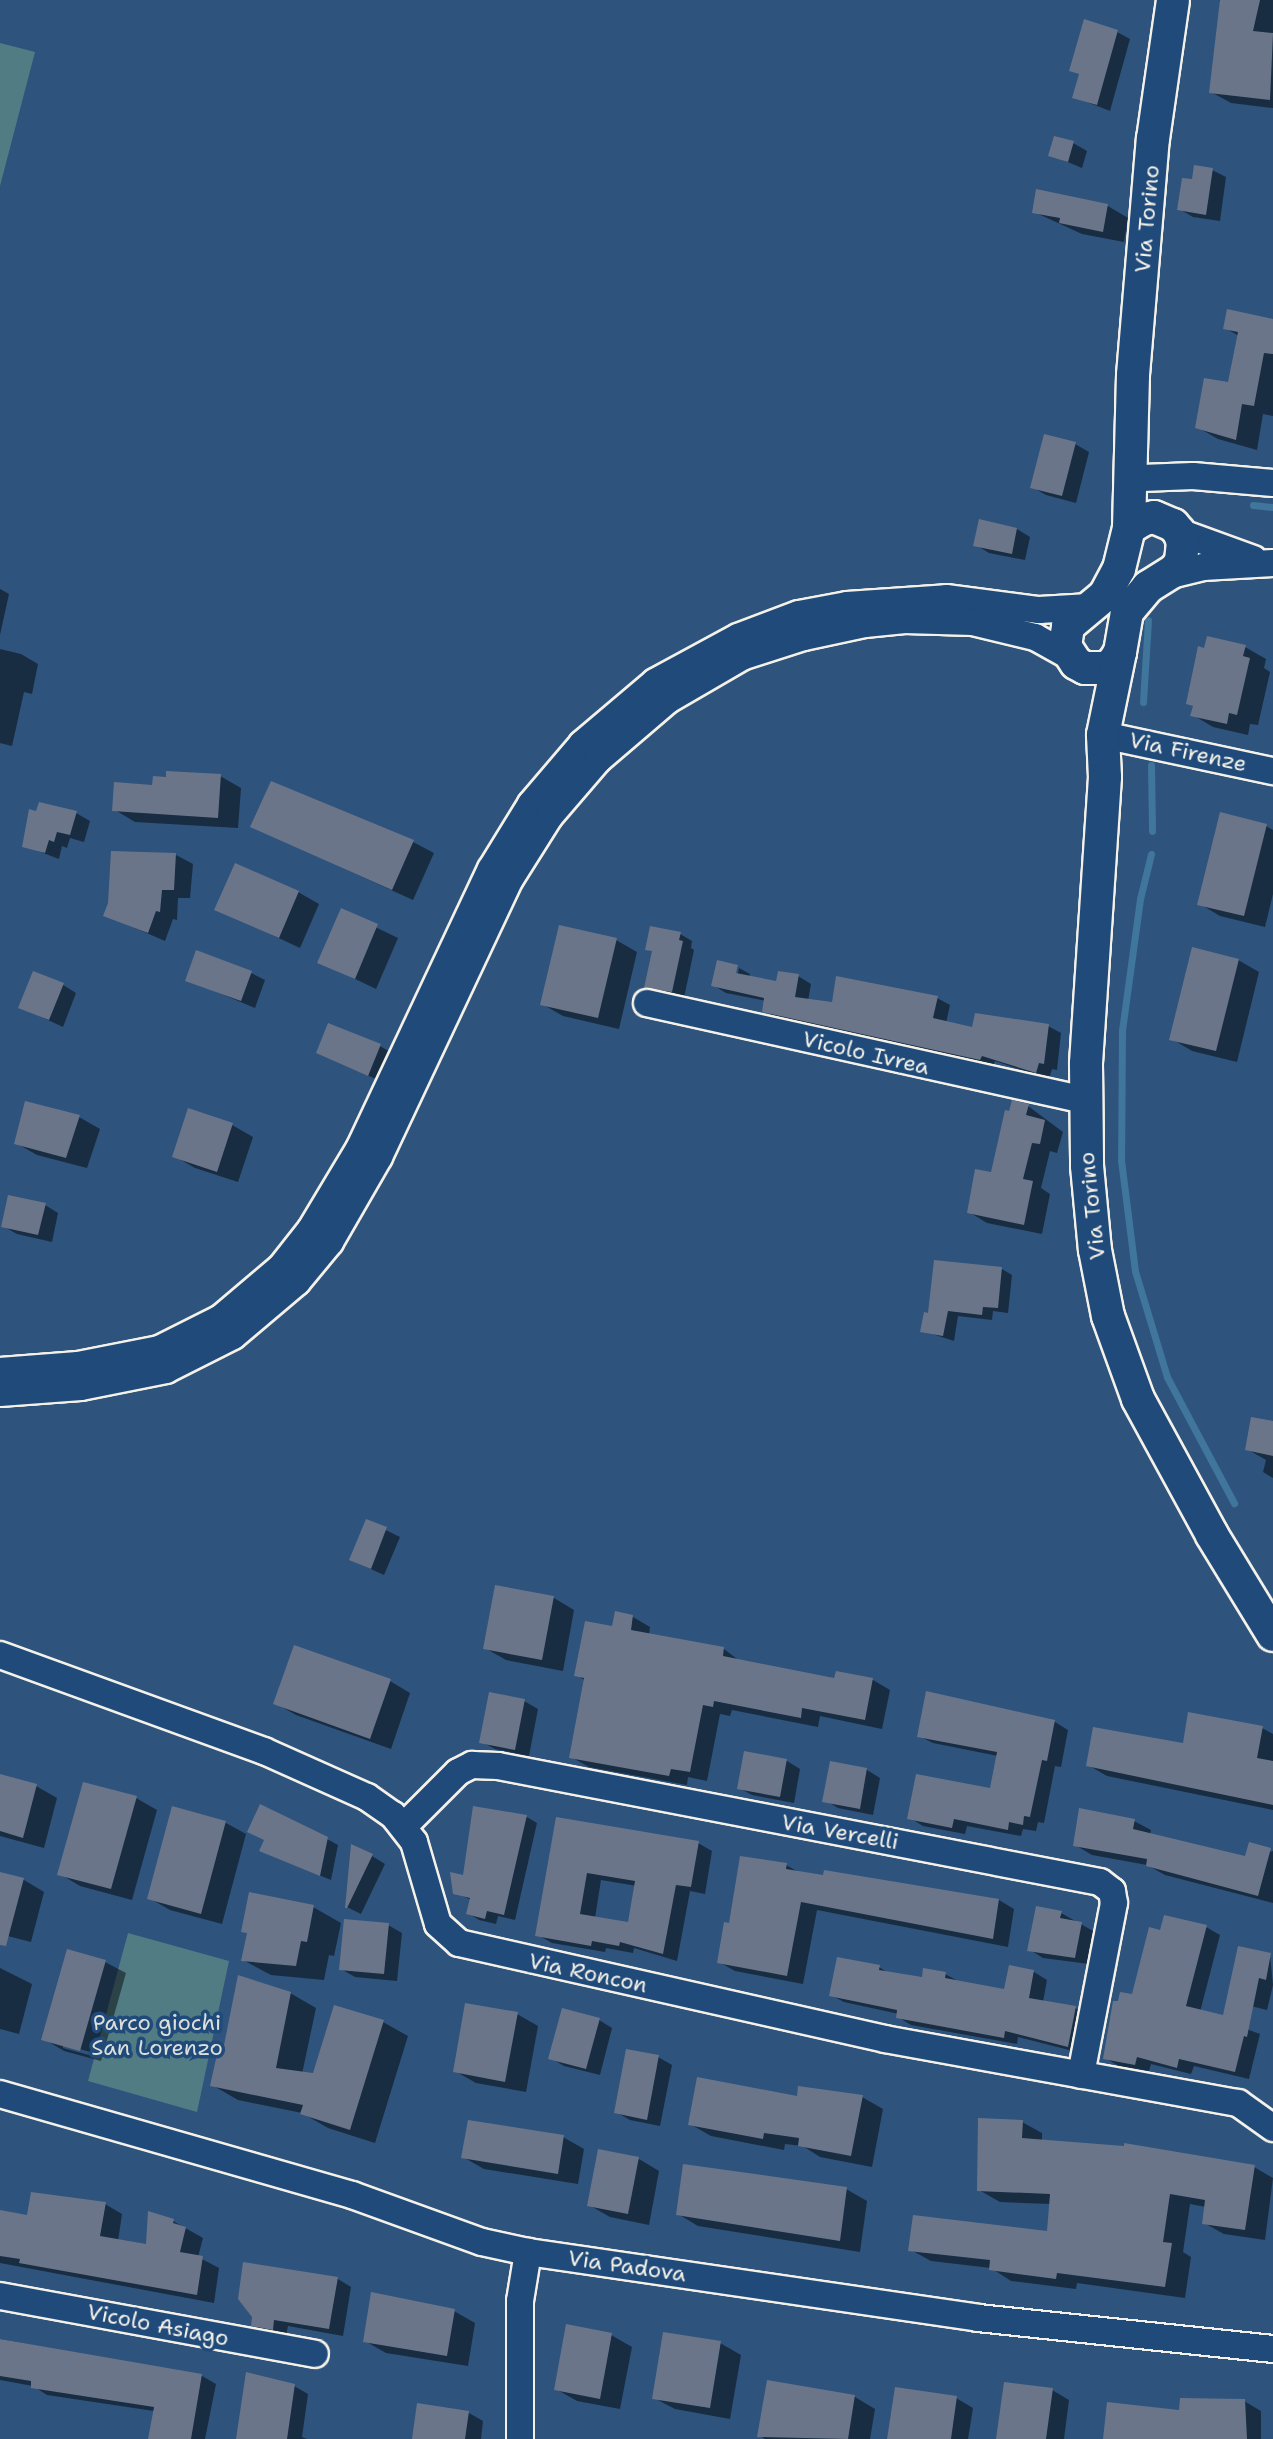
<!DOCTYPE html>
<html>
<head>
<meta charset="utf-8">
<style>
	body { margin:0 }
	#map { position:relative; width:1273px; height:2439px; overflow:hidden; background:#2e537d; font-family:"Shantell Sans",sans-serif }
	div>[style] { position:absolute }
	.green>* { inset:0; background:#527c83 }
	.shadow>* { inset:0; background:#0007 }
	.stream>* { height:7px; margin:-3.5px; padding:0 3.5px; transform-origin:3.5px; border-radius:3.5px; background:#40759c }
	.building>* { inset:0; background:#6b758a }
	.roads { filter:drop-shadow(2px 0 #f4f1e8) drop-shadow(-2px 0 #f4f1e8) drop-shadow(0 2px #f4f1e8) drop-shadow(0 -2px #f4f1e8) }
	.minor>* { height:26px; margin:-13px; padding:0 13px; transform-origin:13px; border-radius:13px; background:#1f4a7a }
	.tertiary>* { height:32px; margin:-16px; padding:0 16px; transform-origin:16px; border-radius:16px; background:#1f4a7a }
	span { translate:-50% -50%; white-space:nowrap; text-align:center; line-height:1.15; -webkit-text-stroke:7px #1f4a7a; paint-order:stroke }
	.street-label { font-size:22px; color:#f4f1e8 }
	.park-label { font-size:22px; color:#dcdfd9 }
</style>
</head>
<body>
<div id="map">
	<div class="green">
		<i style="clip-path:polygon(0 43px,35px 52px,0 186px)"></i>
		<i style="clip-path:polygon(128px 1933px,229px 1961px,197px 2112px,88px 2081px)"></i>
	</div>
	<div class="shadow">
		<i style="clip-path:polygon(1219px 0,1273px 0,1273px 108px,1231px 103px,1211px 92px,1221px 2px)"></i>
		<i style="clip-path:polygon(1117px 32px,1130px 39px,1110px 111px,1074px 97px,1081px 75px,1071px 70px)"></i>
		<i style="clip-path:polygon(1073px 143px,1087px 151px,1082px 168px,1051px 155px)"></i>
		<i style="clip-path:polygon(1212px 170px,1226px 177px,1220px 221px,1193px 217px,1179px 209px,1193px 181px)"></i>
		<i style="clip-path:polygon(1038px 192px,1108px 206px,1128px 218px,1124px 242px,1082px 234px,1034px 212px)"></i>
		<i style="clip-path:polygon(1273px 321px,1273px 416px,1263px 414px,1257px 450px,1218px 439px,1197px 427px,1230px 385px,1239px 336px,1225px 328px)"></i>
		<i style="clip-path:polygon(1075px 444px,1089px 452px,1076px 503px,1046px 495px,1032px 487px)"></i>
		<i style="clip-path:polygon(1017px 529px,1030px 537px,1025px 560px,989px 553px,976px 545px)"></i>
		<i style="clip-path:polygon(0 589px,9px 594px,0 635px)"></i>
		<i style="clip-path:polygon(1245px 647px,1266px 659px,1264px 668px,1270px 672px,1258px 725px,1250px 724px,1248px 735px,1213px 727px,1193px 715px,1194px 707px,1188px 703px)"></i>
		<i style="clip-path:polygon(0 649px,21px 654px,38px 664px,32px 694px,24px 692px,12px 746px,0 743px)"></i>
		<i style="clip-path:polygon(220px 776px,241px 788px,238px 828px,135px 822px,115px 810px,154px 787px)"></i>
		<i style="clip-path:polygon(76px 813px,90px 821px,84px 842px,70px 838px,67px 848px,62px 846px,59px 859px,25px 846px)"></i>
		<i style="clip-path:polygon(1266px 826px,1273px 830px,1273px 894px,1265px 927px,1220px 916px,1200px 904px)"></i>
		<i style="clip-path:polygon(253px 827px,413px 842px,434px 853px,413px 900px)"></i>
		<i style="clip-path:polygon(176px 855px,193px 864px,190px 898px,178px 898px,177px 920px,173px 919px,165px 941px,105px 915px)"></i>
		<i style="clip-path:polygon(298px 892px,319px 904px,300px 948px,217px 909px)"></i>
		<i style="clip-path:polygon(342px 911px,398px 938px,376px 989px,320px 962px)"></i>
		<i style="clip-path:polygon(680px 934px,692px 941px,691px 948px,694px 950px,684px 998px,658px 994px,646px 987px,654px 952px,648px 949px)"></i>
		<i style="clip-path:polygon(616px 940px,637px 952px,619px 1029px,563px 1016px,542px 1004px)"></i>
		<i style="clip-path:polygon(1238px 960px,1259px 972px,1237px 1062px,1192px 1051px,1172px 1039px)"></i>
		<i style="clip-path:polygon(719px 962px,739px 968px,735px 968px,732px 982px,736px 983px,739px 968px,750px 974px,749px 978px,777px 983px,779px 973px,798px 976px,811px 984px,808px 1001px,833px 1004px,838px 979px,937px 998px,950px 1005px,946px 1023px,973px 1029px,976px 1016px,1048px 1026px,1061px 1033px,1057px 1070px,1052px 1069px,1049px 1079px,995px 1061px,993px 1066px,777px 1018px,764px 1011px,766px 1001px,726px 993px,713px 985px)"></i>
		<i style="clip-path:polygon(251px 973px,265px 980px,255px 1008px,188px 980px)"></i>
		<i style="clip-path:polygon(63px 985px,76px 993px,63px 1027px,20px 1007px)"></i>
		<i style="clip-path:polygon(380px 1046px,397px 1056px,385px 1083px,335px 1061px)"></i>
		<i style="clip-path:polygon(1028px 1106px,1063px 1132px,1057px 1153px,1050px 1151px,1041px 1188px,1050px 1194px,1042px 1234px,987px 1223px,969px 1212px)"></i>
		<i style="clip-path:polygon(79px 1117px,100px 1129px,87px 1168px,37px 1155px,16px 1143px)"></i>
		<i style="clip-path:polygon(232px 1125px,253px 1137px,238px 1182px,195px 1168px,174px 1156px)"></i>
		<i style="clip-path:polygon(45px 1205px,58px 1213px,52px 1242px,17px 1234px,3px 1226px)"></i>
		<i style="clip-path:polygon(1002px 1269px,1012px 1275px,1008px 1313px,993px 1311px,992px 1320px,958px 1316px,954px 1341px,923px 1331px,926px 1315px)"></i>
		<i style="clip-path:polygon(1273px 1423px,1273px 1478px,1263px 1472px,1266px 1460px,1247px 1449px)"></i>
		<i style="clip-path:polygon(367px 1521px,400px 1537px,384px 1575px,351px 1560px)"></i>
		<i style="clip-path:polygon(497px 1587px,554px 1598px,574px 1610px,563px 1671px,506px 1660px,485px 1648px)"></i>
		<i style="clip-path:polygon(633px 1617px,650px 1627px,649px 1635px,724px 1649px,741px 1662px,836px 1681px,837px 1673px,873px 1680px,890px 1690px,882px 1729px,820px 1716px,818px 1727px,732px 1710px,730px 1716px,720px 1714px,707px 1781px,688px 1777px,687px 1785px,589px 1767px,571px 1757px,586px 1681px,577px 1675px,613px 1628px)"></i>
		<i style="clip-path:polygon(390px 1681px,410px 1693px,391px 1749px,296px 1715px,275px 1703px)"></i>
		<i style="clip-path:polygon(928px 1694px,1055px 1722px,1068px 1730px,1061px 1767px,1055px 1766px,1044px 1823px,1038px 1822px,1036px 1831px,1023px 1829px,1021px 1836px,967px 1826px,965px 1834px,923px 1826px,910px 1818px,992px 1791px,998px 1756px,933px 1743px,919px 1736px)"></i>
		<i style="clip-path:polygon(524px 1701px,538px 1709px,529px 1756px,495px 1749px,482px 1742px)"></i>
		<i style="clip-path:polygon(1262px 1728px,1273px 1734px,1273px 1810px,1107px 1776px,1088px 1765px)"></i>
		<i style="clip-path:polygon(745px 1753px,787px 1761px,800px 1769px,794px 1803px,752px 1795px,739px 1788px)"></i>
		<i style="clip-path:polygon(832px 1763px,867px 1770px,880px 1778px,873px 1815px,838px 1808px,825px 1800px)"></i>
		<i style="clip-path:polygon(0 1776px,36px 1786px,57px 1798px,44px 1848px,0 1836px)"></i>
		<i style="clip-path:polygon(136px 1798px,157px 1810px,132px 1900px,80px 1886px,60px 1874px)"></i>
		<i style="clip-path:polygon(174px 1808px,226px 1823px,246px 1834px,222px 1924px,170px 1910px,149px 1898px)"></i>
		<i style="clip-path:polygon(527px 1817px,537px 1823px,515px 1920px,498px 1916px,496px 1924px,479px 1920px,468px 1913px,472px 1900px,455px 1893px,464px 1878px)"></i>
		<i style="clip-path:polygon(evenodd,558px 1819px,698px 1843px,712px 1851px,705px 1894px,690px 1891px,677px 1961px,634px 1948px,633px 1953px,606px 1948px,605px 1952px,552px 1943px,538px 1935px,558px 1819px,601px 1880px,637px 1886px,629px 1924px,595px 1918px,601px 1880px)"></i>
		<i style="clip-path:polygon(1134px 1821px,1151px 1830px,1150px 1835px,1246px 1859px,1273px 1851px,1273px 1903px,1165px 1875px,1147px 1865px,1092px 1855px,1075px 1845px)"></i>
		<i style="clip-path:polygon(327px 1839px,338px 1845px,331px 1880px,272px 1856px)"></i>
		<i style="clip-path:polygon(372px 1856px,385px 1864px,361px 1914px,347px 1907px)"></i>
		<i style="clip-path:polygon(786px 1865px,800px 1873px,999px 1900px,1014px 1909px,1008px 1947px,817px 1910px,803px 1984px,735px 1971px,719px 1962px)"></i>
		<i style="clip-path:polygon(0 1874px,24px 1880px,44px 1892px,31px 1942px,0 1934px)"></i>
		<i style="clip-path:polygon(313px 1907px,341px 1923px,334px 1956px,329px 1955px,324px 1980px,271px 1975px,243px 1960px)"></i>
		<i style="clip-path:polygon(1061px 1913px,1095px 1932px,1089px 1964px,1043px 1958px,1030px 1950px)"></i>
		<i style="clip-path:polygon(1166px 1917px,1206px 1927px,1220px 1935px,1200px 2012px,1260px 2034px,1249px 2079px,1194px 2066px,1191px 2074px,1151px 2064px,1149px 2071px,1119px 2066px,1105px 2058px)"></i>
		<i style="clip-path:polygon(388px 1925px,402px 1933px,397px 1981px,355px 1977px,341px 1969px)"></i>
		<i style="clip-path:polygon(1270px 1955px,1273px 1985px,1267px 2010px,1243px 2004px)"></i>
		<i style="clip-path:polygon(evenodd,105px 1962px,126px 1973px,101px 2061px,64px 2051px,44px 2039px,105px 1962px,63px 2044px,90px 2052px,89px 2055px,63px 2048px,63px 2044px)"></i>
		<i style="clip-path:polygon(879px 1967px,890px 1974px,923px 1979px,945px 1974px,958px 1981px,1005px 1992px,1010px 1968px,1034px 1972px,1047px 1980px,1043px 2002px,1075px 2008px,1088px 2016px,1081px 2053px,1018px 2037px,1017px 2044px,911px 2025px,898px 2017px,899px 2014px,844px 2002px,831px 1995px)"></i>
		<i style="clip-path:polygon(0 1968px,32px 1984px,19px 2034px,0 2029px)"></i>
		<i style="clip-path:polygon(290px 1993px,316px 2008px,302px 2074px,314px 2076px,383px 2022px,408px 2036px,375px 2143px,328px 2128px,302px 2113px,238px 2100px,212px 2085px,224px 2057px)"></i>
		<i style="clip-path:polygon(517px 2014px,538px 2026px,526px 2092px,476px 2083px,455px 2071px)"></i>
		<i style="clip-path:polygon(599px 2020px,612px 2028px,600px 2075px,564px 2066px,551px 2058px)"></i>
		<i style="clip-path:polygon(658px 2057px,672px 2065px,660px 2126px,630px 2120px,616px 2112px)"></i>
		<i style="clip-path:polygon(862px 2097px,883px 2109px,872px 2167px,820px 2157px,803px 2146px,785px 2144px,784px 2150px,711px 2136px,690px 2124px,799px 2098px)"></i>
		<i style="clip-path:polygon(1022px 2122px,1042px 2133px,1042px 2142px,1126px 2148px,1254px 2167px,1273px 2178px,1265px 2240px,1224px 2234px,1204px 2223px,1206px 2207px,1190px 2204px,1183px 2252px,1191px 2257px,1185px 2298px,1077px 2283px,1076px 2289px,1011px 2281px,991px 2268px,931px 2261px,911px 2250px,1049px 2234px,1051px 2204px,1000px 2202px,979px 2190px)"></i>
		<i style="clip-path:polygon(563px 2137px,584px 2149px,578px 2184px,484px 2169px,463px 2157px)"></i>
		<i style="clip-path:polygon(639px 2159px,659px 2171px,649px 2225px,610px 2217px,589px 2205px)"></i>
		<i style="clip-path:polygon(846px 2189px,867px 2201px,860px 2252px,698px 2226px,678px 2214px)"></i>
		<i style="clip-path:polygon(105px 2204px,122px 2214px,118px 2241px,148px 2246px,173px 2221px,203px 2238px,198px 2257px,219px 2268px,214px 2303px,0 2263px,0 2212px,29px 2217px)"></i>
		<i style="clip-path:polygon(244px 2264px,338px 2279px,351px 2287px,343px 2336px,288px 2326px,286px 2336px,267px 2333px,253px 2325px)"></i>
		<i style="clip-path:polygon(454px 2311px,475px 2323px,468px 2366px,386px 2353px,365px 2341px)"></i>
		<i style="clip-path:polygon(611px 2335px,632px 2347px,620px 2409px,577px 2401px,556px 2389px)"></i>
		<i style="clip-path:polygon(0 2339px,202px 2376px,216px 2384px,205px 2439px,171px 2439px,154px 2411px,47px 2395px,33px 2386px,0 2380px)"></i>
		<i style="clip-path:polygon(720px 2343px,741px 2355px,730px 2419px,675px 2409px,654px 2398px)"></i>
		<i style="clip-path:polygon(769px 2382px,855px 2397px,875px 2409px,870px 2439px,765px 2439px,760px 2436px)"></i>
		<i style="clip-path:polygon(294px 2386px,308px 2394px,302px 2437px,307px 2439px,238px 2439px)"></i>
		<i style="clip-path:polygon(1052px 2390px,1069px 2400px,1064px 2439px,998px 2439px)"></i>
		<i style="clip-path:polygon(956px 2398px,973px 2408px,968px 2439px,889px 2439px)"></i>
		<i style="clip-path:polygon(1244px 2401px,1261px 2411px,1261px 2439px,1105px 2439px,1181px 2412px)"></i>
		<i style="clip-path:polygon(469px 2413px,483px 2421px,481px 2439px,414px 2439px)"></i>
	</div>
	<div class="stream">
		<i style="left:1253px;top:505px;width:20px;rotate:6deg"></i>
		<i style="left:1143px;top:702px;width:82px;rotate:-86.5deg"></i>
		<i style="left:1151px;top:765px;width:66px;rotate:89.1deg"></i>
		<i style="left:1151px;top:854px;width:46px;rotate:103.7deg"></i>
		<i style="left:1140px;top:899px;width:132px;rotate:97.8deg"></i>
		<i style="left:1122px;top:1030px;width:130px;rotate:90.4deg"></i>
		<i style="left:1121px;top:1160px;width:112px;rotate:82.8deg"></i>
		<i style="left:1135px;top:1271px;width:111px;rotate:73.2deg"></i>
		<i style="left:1167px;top:1377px;width:143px;rotate:62deg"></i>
	</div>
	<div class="building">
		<i style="clip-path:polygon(1220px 0,1260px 0,1253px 31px,1273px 33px,1270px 100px,1209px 93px)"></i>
		<i style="clip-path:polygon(1084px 19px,1118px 30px,1097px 105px,1072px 98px,1079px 74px,1069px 71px)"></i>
		<i style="clip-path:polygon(1054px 136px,1074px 141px,1068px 162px,1048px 156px)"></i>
		<i style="clip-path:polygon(1194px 165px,1213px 168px,1206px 215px,1177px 210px,1182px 178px,1192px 179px)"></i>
		<i style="clip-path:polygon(1036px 189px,1108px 204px,1103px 232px,1059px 223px,1060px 218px,1032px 213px)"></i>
		<i style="clip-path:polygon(1227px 309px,1273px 319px,1273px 354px,1264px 353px,1254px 406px,1242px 404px,1236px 440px,1195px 428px,1204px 378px,1228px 382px,1238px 332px,1223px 329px)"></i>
		<i style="clip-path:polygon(1044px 434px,1076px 442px,1062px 496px,1030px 488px)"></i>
		<i style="clip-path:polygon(979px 519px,1017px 528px,1012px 554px,973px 546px)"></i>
		<i style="clip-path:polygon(1207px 636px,1246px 645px,1243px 656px,1250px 658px,1237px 715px,1229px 713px,1227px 724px,1190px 716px,1193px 706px,1186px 704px,1198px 646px,1204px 648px)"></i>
		<i style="clip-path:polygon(166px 771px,221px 774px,218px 818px,112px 811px,114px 782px,152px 785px,153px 776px,166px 777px)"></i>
		<i style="clip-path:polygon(271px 781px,414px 840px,392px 890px,250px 827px)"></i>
		<i style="clip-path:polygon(39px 802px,77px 811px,70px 835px,57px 832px,54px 842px,49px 840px,45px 853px,22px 847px,29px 809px,36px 811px)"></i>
		<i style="clip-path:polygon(1220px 812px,1267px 824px,1244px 916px,1197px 905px)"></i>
		<i style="clip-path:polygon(111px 851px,176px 853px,174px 890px,162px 890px,160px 912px,156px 911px,148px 933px,103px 916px,108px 903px)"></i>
		<i style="clip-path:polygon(235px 863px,299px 891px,279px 938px,214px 910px)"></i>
		<i style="clip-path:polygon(341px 908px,378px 924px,355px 979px,317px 963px)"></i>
		<i style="clip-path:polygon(559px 925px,617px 938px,598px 1018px,540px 1005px)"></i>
		<i style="clip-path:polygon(650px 926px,681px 932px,679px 940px,683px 941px,672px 992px,644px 988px,652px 951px,645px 950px)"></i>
		<i style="clip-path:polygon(1192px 947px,1239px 959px,1216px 1051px,1169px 1040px)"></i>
		<i style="clip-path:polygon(196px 950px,252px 971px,241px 1001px,185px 981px)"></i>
		<i style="clip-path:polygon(717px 960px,738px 965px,736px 973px,776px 981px,778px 971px,799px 974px,795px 997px,832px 1002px,836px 976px,938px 996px,933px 1018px,972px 1027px,975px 1013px,1049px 1024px,1044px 1064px,1039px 1063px,1036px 1073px,982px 1056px,980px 1060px,762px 1012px,764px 998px,711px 986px)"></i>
		<i style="clip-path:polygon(33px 971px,64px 983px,49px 1020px,18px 1008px)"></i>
		<i style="clip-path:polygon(328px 1023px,381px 1044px,368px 1076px,316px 1053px)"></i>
		<i style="clip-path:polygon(1012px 1100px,1029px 1104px,1026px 1115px,1045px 1120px,1040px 1144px,1032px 1143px,1023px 1179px,1033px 1181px,1024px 1225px,967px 1213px,975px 1169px,991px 1172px,1005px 1110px,1009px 1111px)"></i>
		<i style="clip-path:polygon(25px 1101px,80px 1115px,66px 1158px,14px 1144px)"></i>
		<i style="clip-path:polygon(188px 1108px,233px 1123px,217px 1172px,172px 1157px)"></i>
		<i style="clip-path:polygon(8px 1195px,46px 1203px,38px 1235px,1px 1227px)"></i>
		<i style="clip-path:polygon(934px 1260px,1002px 1267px,998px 1308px,983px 1307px,982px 1315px,948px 1311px,943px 1336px,920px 1332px,924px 1312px,928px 1313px)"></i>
		<i style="clip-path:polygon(1251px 1417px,1273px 1421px,1273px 1456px,1245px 1450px)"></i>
		<i style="clip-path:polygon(366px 1519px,387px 1527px,371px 1569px,349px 1560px)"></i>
		<i style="clip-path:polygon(495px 1585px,554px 1596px,542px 1660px,483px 1649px)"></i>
		<i style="clip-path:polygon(615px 1611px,633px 1615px,631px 1630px,724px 1647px,723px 1656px,834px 1678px,836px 1671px,873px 1678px,865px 1720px,802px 1708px,801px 1718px,714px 1701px,713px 1707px,703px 1705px,690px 1772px,671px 1769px,669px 1776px,569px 1758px,584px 1678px,574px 1676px,585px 1621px,612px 1626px)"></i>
		<i style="clip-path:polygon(294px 1645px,391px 1679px,370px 1739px,273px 1704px)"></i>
		<i style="clip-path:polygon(926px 1691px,1055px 1720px,1047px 1761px,1042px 1760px,1030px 1817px,1024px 1816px,1023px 1825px,1009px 1822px,1008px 1830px,954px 1819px,952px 1828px,907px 1819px,916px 1774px,990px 1788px,997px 1752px,917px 1737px)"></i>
		<i style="clip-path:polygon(489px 1692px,525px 1699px,515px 1750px,479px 1743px)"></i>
		<i style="clip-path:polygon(1188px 1712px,1263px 1726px,1257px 1758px,1273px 1761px,1273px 1805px,1086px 1766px,1093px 1727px,1183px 1743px)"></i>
		<i style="clip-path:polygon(744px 1751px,787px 1759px,780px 1797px,737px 1789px)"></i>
		<i style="clip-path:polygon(830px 1761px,867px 1768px,860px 1809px,822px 1802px)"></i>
		<i style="clip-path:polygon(0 1774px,37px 1784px,23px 1838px,0 1831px)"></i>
		<i style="clip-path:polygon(83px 1782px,137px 1796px,111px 1889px,57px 1875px)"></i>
		<i style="clip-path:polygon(260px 1804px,328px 1837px,320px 1876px,259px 1851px,264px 1840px,247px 1832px)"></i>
		<i style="clip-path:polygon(172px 1806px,226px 1821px,201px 1914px,147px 1899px)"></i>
		<i style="clip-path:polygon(473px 1806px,527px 1815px,504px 1915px,487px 1911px,485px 1919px,466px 1914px,470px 1898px,453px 1894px,450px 1872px,463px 1875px)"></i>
		<i style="clip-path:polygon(1079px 1808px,1135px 1819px,1133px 1829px,1245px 1856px,1249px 1842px,1271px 1848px,1258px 1896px,1146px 1866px,1147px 1859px,1073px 1846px)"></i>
		<i style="clip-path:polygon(evenodd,556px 1817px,699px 1841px,691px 1887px,676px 1885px,663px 1954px,620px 1942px,619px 1946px,592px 1941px,591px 1946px,535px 1936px,556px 1817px,587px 1873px,635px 1881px,628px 1922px,580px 1914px,587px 1873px)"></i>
		<i style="clip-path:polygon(351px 1844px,373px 1854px,347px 1908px,345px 1908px)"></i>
		<i style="clip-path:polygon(740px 1856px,787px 1863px,786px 1869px,823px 1875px,824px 1870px,999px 1899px,993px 1939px,801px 1902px,787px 1976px,717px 1963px,724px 1922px,729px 1923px)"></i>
		<i style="clip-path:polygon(0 1872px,24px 1878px,6px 1946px,0 1945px)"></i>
		<i style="clip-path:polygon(249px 1892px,314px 1905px,307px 1942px,301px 1941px,296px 1966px,241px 1961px,247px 1933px,241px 1932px)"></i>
		<i style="clip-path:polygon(1036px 1906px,1062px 1911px,1060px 1918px,1082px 1922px,1075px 1958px,1027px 1951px)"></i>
		<i style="clip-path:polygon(1164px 1915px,1207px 1925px,1186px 2006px,1223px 2015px,1238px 1946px,1271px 1953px,1266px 1980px,1259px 1978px,1247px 2037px,1244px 2036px,1235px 2072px,1179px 2059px,1177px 2068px,1137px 2057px,1135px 2065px,1103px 2059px,1113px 2001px,1118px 2001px,1120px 1992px,1132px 1994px,1149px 1927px,1160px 1930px)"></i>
		<i style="clip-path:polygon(344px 1919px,389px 1923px,384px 1974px,339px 1970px)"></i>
		<i style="clip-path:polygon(67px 1949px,106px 1960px,80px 2051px,41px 2040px)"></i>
		<i style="clip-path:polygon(837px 1957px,880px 1965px,879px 1970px,922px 1977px,923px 1968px,946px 1972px,945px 1978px,1004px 1989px,1009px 1965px,1034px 1970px,1029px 1998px,1076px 2006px,1068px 2047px,1005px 2031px,1004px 2038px,896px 2018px,897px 2010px,829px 1996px)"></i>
		<i style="clip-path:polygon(238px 1975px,291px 1992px,276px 2068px,313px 2073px,334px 2005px,384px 2020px,350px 2130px,300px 2114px,303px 2105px,210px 2086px,217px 2054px,222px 2055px)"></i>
		<i style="clip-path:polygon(465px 2003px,518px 2012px,505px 2082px,453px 2072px)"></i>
		<i style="clip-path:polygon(562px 2008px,600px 2018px,586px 2069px,548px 2059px)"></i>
		<i style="clip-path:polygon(626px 2049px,659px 2055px,647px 2120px,614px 2113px)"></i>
		<i style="clip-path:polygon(697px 2077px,797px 2096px,798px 2086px,863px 2095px,851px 2156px,798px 2146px,799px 2138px,764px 2133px,763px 2139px,688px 2125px)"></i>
		<i style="clip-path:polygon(978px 2118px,1023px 2120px,1022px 2138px,1124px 2146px,1124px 2143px,1255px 2165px,1245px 2230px,1202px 2224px,1205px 2200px,1170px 2194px,1163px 2242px,1172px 2243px,1165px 2287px,1057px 2273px,1056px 2279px,989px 2270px,990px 2260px,908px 2251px,913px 2215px,1047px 2231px,1050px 2194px,977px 2191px)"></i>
		<i style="clip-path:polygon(468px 2120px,564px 2135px,558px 2174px,461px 2158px)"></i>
		<i style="clip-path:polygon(598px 2149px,639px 2157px,628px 2214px,587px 2206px)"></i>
		<i style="clip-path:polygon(683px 2164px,847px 2187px,840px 2241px,676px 2215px)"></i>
		<i style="clip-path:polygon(31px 2192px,106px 2202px,100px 2236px,146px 2244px,148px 2211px,174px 2219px,173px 2223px,186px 2227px,180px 2252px,203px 2256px,197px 2295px,19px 2263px,20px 2259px,0 2256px,0 2210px,27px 2215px)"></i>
		<i style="clip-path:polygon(243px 2262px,338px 2277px,329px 2329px,274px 2320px,273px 2330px,251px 2326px,252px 2317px,238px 2299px)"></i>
		<i style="clip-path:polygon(371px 2292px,455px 2309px,447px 2356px,363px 2342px)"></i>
		<i style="clip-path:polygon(566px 2324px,612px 2333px,600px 2399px,554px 2390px)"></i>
		<i style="clip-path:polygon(663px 2332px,721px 2341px,710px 2408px,652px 2399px)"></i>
		<i style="clip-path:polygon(0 2339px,202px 2374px,191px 2439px,148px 2439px,154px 2407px,31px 2388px,31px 2381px,0 2376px)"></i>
		<i style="clip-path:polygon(246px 2372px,295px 2384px,287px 2439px,236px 2439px)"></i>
		<i style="clip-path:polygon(767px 2380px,855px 2395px,848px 2439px,757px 2437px)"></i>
		<i style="clip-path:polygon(1004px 2382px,1053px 2388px,1046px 2439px,996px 2439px)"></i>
		<i style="clip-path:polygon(895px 2387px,957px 2396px,951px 2439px,887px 2439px)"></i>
		<i style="clip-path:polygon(1180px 2398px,1245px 2399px,1247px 2439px,1103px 2439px,1107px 2402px,1179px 2410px)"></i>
		<i style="clip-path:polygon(417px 2403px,469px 2411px,465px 2439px,412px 2439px)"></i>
	</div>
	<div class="roads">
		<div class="minor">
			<i style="left:1142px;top:478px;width:51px;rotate:-2.2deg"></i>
			<i style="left:1193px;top:476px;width:80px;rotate:5deg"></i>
			<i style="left:1179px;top:532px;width:79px;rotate:20deg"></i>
			<i style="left:1167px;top:576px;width:37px;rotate:-14deg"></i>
			<i style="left:1203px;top:567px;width:70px;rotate:-3.3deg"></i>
			<i style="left:1103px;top:735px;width:174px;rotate:12deg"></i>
			<i style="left:647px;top:1003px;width:449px;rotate:12.5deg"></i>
			<i style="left:0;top:1371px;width:78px;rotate:-4.4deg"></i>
			<i style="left:78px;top:1365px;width:83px;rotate:-11.2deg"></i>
			<i style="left:159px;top:1349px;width:69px;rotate:-26.6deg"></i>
			<i style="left:221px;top:1318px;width:79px;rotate:-40.4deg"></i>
			<i style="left:281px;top:1267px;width:48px;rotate:-51.7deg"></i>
			<i style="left:311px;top:1229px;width:96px;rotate:-59.1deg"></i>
			<i style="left:360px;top:1147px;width:307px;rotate:-64.8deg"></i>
			<i style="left:491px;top:869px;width:76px;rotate:-58.4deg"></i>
			<i style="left:531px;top:804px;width:79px;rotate:-49.6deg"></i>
			<i style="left:582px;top:744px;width:96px;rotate:-40.3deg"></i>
			<i style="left:655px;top:682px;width:94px;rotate:-28.5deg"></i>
			<i style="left:738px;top:637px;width:65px;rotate:-20.7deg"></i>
			<i style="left:799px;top:614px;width:49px;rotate:-10.6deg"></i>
			<i style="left:847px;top:605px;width:99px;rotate:-4deg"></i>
			<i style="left:946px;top:598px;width:94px;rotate:7.4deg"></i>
			<i style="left:1039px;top:610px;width:51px;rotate:-3.4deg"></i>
			<i style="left:0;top:1393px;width:81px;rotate:-4.2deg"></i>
			<i style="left:81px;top:1387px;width:87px;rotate:-11.3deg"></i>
			<i style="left:166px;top:1370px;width:75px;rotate:-26.9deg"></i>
			<i style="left:233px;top:1336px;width:84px;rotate:-40.2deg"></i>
			<i style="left:297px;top:1282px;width:52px;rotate:-50.5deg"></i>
			<i style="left:330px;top:1242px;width:98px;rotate:-60deg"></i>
			<i style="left:379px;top:1157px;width:307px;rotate:-64.8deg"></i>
			<i style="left:510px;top:879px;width:73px;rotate:-57.8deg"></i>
			<i style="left:549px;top:817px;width:75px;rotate:-49.3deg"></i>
			<i style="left:598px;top:760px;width:92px;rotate:-40.6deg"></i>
			<i style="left:668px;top:700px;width:88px;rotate:-30.1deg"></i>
			<i style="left:744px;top:656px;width:63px;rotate:-17.6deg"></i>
			<i style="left:804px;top:637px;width:62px;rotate:-12deg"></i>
			<i style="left:865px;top:624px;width:40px;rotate:-5.7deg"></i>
			<i style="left:905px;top:620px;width:68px;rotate:1.7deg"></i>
			<i style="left:973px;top:622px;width:64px;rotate:13.6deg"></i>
			<i style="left:1035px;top:637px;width:39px;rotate:29deg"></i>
			<i style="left:0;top:1655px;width:281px;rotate:20deg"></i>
			<i style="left:264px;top:1751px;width:113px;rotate:24.1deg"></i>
			<i style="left:367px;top:1797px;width:32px;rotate:35deg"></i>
			<i style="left:393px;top:1815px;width:34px;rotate:52deg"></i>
			<i style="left:414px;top:1842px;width:85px;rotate:73.7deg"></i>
			<i style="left:438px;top:1924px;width:28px;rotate:42deg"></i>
			<i style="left:459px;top:1943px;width:437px;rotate:12.7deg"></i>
			<i style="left:885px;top:2039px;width:359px;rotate:10.3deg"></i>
			<i style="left:1238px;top:2103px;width:43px;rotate:35.5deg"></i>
			<i style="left:404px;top:1826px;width:76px;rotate:-45deg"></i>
			<i style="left:458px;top:1772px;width:16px;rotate:-27deg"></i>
			<i style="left:472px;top:1765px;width:26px;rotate:2deg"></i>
			<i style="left:498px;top:1766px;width:613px;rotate:10.91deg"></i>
			<i style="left:1100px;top:1882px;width:15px;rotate:37deg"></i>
			<i style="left:1112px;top:1891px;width:12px;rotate:81deg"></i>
			<i style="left:1114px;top:1903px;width:175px;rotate:100.9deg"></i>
			<i style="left:0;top:2094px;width:366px;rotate:16deg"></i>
			<i style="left:352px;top:2195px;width:138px;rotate:19.9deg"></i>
			<i style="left:482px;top:2242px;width:47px;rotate:12.3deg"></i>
			<i style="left:528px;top:2252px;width:455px;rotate:8.3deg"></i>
			<i style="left:978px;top:2318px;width:297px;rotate:6deg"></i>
			<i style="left:0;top:2296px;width:320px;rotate:10.4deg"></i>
			<i style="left:520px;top:2439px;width:138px;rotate:-90deg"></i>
			<i style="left:520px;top:2301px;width:50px;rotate:-80.7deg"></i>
		</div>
		<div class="tertiary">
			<i style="left:1154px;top:517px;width:21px;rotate:23deg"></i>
			<i style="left:1173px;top:525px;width:9px;rotate:49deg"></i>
			<i style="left:1179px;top:532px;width:11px;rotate:68deg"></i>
			<i style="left:1183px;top:542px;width:20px;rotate:96deg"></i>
			<i style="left:1181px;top:562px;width:10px;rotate:127deg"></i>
			<i style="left:1175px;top:570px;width:32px;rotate:148deg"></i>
			<i style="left:1148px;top:587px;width:33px;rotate:130deg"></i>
			<i style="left:1127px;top:612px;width:41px;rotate:99.9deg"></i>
			<i style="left:1120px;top:652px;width:12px;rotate:121deg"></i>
			<i style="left:1114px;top:662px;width:10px;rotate:143deg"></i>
			<i style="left:1106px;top:668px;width:21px;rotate:180deg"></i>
			<i style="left:1085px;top:668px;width:10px;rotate:-151deg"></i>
			<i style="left:1076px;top:663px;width:20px;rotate:-123deg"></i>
			<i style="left:1065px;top:646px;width:20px;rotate:-81deg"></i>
			<i style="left:1068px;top:626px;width:48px;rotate:-40deg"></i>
			<i style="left:1105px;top:595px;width:30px;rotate:-62deg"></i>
			<i style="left:1119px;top:569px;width:42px;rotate:-76.3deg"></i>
			<i style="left:1129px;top:528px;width:17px;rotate:-31deg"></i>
			<i style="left:1144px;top:519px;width:10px;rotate:-11deg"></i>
			<i style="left:1129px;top:528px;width:153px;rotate:-88.5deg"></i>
			<i style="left:1133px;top:375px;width:237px;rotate:-85.2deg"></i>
			<i style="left:1153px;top:139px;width:140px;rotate:-81.8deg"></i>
			<i style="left:1120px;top:652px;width:85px;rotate:101.6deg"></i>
			<i style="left:1103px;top:735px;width:42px;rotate:87.3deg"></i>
			<i style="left:1105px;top:777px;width:288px;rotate:93.8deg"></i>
			<i style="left:1086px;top:1064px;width:102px;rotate:89.4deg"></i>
			<i style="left:1087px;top:1166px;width:84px;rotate:84.6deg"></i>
			<i style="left:1095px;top:1250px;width:67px;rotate:78.9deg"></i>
			<i style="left:1108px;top:1316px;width:88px;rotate:70.1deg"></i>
			<i style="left:1138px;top:1399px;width:155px;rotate:61.4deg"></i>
			<i style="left:1212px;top:1535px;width:117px;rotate:58.6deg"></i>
		</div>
	</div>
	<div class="street-label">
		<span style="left:1147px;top:219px;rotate:-85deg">Via Torino</span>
		<span style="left:1188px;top:752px;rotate:12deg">Via Firenze</span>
		<span style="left:866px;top:1053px;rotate:13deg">Vicolo Ivrea</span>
		<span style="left:1092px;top:1206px;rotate:-96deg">Via Torino</span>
		<span style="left:840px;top:1832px;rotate:10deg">Via Vercelli</span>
		<span style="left:588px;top:1973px;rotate:12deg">Via Roncon</span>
		<span style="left:627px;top:2266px;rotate:8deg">Via Padova</span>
		<span style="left:158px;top:2325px;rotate:11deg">Vicolo Asiago</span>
	</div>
	<div class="park-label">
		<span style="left:157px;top:2035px">Parco giochi<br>San Lorenzo</span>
	</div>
</div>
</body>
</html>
